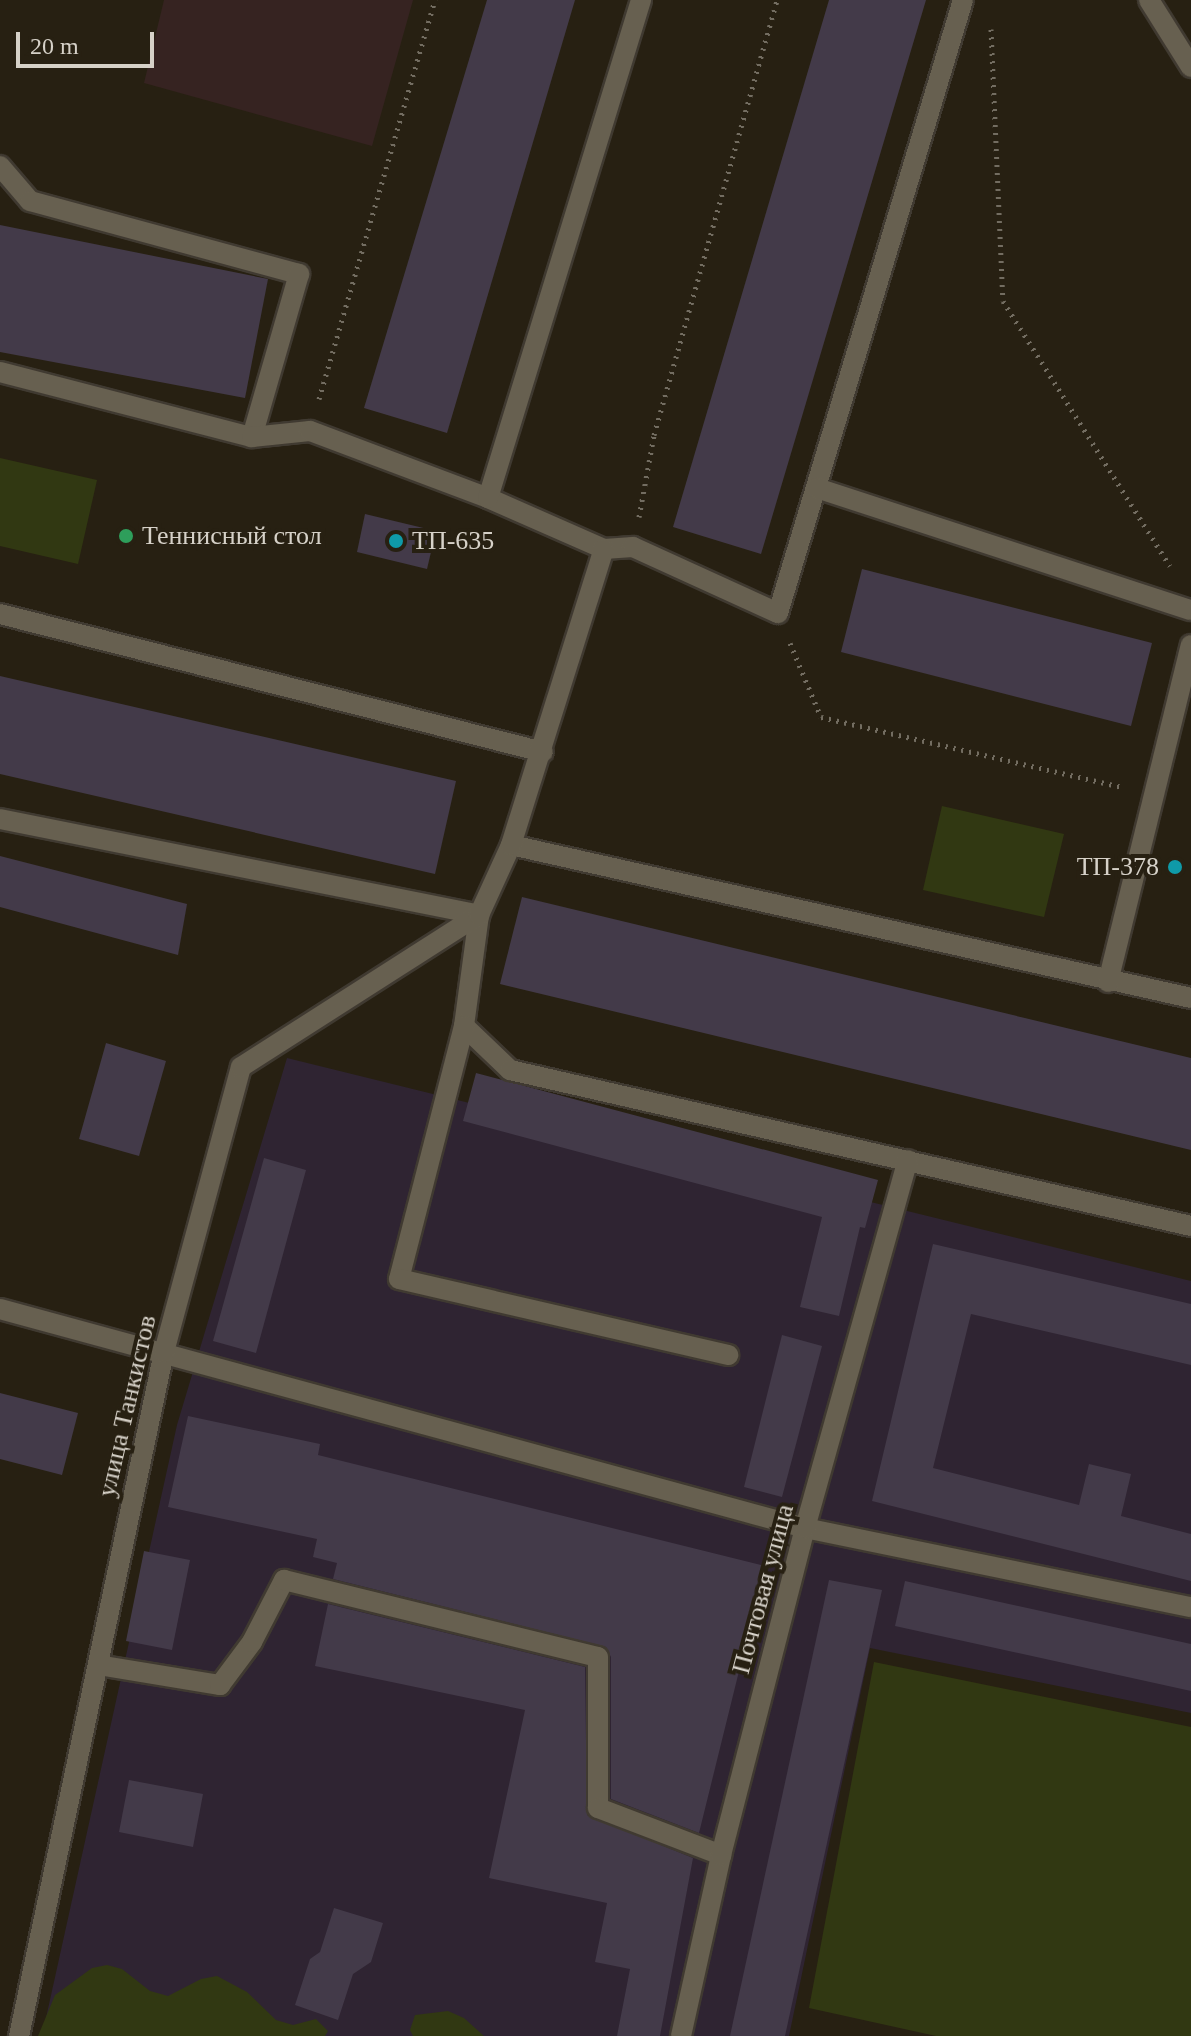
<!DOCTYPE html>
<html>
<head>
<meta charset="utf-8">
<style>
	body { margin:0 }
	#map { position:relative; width:1191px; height:2036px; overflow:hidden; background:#272012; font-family:Georgia,serif }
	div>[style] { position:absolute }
	.industrial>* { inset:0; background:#2f2432 }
	.education>* { inset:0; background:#362321 }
	.green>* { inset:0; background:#313812 }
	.building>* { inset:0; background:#433a49 }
	.path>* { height:5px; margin-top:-2.5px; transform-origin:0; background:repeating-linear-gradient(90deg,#736d61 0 2px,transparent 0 8px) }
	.roads { filter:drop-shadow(2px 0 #403a31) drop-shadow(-2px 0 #403a31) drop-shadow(0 2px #403a31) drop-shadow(0 -2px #403a31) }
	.minor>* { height:20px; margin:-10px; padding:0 10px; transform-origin:10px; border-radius:10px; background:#676050 }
	.dots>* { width:22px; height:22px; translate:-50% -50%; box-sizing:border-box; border:4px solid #272012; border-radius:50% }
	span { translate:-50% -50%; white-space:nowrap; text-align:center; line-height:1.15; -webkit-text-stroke:8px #272012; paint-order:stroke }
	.poi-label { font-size:26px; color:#d6d1c8 }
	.left { translate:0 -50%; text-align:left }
	.right { translate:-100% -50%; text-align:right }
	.street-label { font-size:26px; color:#d6d1c8 }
	.scale { position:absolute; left:16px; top:32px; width:138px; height:36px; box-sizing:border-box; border:4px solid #d6d1c8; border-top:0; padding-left:10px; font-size:24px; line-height:28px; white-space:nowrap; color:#d6d1c8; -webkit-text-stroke:6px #272012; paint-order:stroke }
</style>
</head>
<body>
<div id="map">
	<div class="industrial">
		<i style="clip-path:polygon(287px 1058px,1191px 1281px,1191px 1713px,870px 1648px,789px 2036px,42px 2036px,177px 1425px)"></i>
	</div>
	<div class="education">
		<i style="clip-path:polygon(164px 0,413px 0,372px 146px,144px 83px)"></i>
	</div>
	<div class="green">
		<i style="clip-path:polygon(0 458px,97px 480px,78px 564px,0 546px)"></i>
		<i style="clip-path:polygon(942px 806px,1064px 834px,1044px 917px,923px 890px)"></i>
		<i style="clip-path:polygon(874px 1662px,1191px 1727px,1191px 2036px,936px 2036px,809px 2008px)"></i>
		<i style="clip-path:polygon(107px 1965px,122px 1969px,150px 1991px,168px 1996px,201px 1979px,217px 1976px,247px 1992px,276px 2020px,293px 2025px,316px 2019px,328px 2031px,325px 2036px,38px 2036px,55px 1995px,92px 1968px)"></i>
		<i style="clip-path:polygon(448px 2011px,464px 2018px,484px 2036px,413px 2036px,410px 2030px,415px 2015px)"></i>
	</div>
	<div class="building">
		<i style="clip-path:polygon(487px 0,575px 0,447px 433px,364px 408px)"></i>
		<i style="clip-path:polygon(829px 0,926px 0,761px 554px,673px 527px)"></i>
		<i style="clip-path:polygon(0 225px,268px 279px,245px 398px,0 352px)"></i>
		<i style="clip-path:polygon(365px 514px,436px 531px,427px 569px,357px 552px)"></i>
		<i style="clip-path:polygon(862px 569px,1152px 643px,1131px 726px,841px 652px)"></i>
		<i style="clip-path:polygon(0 676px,456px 781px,435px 874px,0 774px)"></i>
		<i style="clip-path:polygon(0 856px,187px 904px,178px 955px,0 907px)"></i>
		<i style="clip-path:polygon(522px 897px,1191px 1058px,1191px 1150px,500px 984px)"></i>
		<i style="clip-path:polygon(106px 1043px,166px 1061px,139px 1156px,79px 1139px)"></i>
		<i style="clip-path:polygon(476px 1073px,878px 1180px,865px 1228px,860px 1227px,839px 1316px,800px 1307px,822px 1217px,463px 1121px)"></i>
		<i style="clip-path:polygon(264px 1158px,306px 1170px,256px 1353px,213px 1341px)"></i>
		<i style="clip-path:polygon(933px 1244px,1191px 1304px,1191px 1365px,971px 1314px,933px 1468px,1079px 1505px,1089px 1464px,1131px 1474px,1121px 1516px,1191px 1534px,1191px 1581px,872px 1501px)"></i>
		<i style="clip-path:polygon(782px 1335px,822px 1346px,782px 1497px,744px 1487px)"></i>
		<i style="clip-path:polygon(0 1393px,78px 1413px,62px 1475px,0 1459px)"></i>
		<i style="clip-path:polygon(188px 1416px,320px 1444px,318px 1455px,765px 1566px,699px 1833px,611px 1799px,611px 1657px,606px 1647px,333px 1579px,337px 1563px,313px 1557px,317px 1539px,168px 1507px)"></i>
		<i style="clip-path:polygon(144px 1551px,190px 1560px,172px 1650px,126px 1641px)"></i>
		<i style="clip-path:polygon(829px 1580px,882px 1590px,785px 2036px,730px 2036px)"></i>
		<i style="clip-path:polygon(905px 1581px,1191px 1644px,1191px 1691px,895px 1626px)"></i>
		<i style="clip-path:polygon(328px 1604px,585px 1667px,587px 1815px,693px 1858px,660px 2036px,617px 2036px,630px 1969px,595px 1962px,607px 1903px,489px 1878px,525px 1710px,315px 1666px)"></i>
		<i style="clip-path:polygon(129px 1780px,203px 1794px,193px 1847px,119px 1832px)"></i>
		<i style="clip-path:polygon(334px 1908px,383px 1923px,371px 1962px,353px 1974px,338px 2020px,295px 2005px,310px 1959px,320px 1952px)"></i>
	</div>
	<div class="path">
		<i style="left:991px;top:29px;width:272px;rotate:87.5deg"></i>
		<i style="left:1003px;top:301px;width:313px;rotate:57.8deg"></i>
		<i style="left:319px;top:399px;width:416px;rotate:-73.8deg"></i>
		<i style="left:639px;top:517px;width:83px;rotate:-79.6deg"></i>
		<i style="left:654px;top:435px;width:452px;rotate:-74.2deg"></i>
		<i style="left:790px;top:643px;width:80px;rotate:67.3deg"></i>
		<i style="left:821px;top:717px;width:309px;rotate:13.1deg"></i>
	</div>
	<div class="roads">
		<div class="minor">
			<i style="left:1149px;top:0;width:79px;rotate:57.9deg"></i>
			<i style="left:0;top:166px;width:46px;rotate:49.4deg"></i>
			<i style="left:30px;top:201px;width:279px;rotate:15.2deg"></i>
			<i style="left:299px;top:274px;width:170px;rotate:106.1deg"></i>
			<i style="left:0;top:372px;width:260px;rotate:14.5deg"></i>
			<i style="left:252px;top:437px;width:58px;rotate:-5.9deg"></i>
			<i style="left:310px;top:431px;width:190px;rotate:20.6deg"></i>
			<i style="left:488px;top:498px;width:127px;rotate:23.7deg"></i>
			<i style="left:604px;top:549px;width:29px;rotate:-4deg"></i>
			<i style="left:633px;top:547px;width:159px;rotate:24.5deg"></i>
			<i style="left:778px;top:613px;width:640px;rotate:-73.21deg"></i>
			<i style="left:817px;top:488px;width:393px;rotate:18.1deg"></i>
			<i style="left:488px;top:498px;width:521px;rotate:-72.92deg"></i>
			<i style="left:0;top:614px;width:560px;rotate:14.26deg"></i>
			<i style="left:0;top:819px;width:489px;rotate:11.3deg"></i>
			<i style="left:479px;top:915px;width:112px;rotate:97.7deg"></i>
			<i style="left:464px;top:1026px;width:64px;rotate:43.7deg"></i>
			<i style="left:510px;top:1070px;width:699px;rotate:12.9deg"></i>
			<i style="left:511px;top:845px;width:697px;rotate:12.68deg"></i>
			<i style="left:1108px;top:982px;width:347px;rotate:-76.2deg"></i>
			<i style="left:464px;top:1026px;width:261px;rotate:104.4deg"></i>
			<i style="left:399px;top:1279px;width:338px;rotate:13deg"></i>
			<i style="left:0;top:1309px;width:834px;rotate:15.22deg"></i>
			<i style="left:805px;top:1528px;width:394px;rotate:11.6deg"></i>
			<i style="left:98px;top:1665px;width:124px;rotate:9.3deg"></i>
			<i style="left:220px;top:1685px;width:54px;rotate:-53.3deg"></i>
			<i style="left:252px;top:1642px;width:70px;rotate:-62.7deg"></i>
			<i style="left:284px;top:1580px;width:323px;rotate:13.8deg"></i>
			<i style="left:598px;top:1657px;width:151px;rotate:90deg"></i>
			<i style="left:598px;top:1808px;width:132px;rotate:20.9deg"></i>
			<i style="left:19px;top:2036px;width:699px;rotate:-78.03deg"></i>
			<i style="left:164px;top:1352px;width:295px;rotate:-74.9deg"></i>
			<i style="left:241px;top:1067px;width:282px;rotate:-32.6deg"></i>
			<i style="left:479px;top:915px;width:77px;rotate:-65.4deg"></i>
			<i style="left:511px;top:845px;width:310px;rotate:-72.6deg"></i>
			<i style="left:681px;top:2036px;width:185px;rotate:-77.5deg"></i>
			<i style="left:721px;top:1855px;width:338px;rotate:-75.6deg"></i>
			<i style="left:805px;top:1528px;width:382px;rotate:-74.4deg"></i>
		</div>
	</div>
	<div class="dots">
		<i style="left:126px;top:536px;background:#2e9e5b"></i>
		<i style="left:396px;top:541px;background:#0f9aa8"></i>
		<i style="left:1175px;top:867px;background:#0f9aa8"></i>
	</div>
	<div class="poi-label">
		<span class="left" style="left:142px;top:536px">Теннисный стол</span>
		<span class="left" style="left:412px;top:541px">ТП-635</span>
		<span class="right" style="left:1159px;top:867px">ТП-378</span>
	</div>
	<div class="street-label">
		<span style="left:127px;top:1406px;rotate:-77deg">улица Танкистов</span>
		<span style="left:763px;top:1589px;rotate:-75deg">Почтовая улица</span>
	</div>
	<div class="scale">20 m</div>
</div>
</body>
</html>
